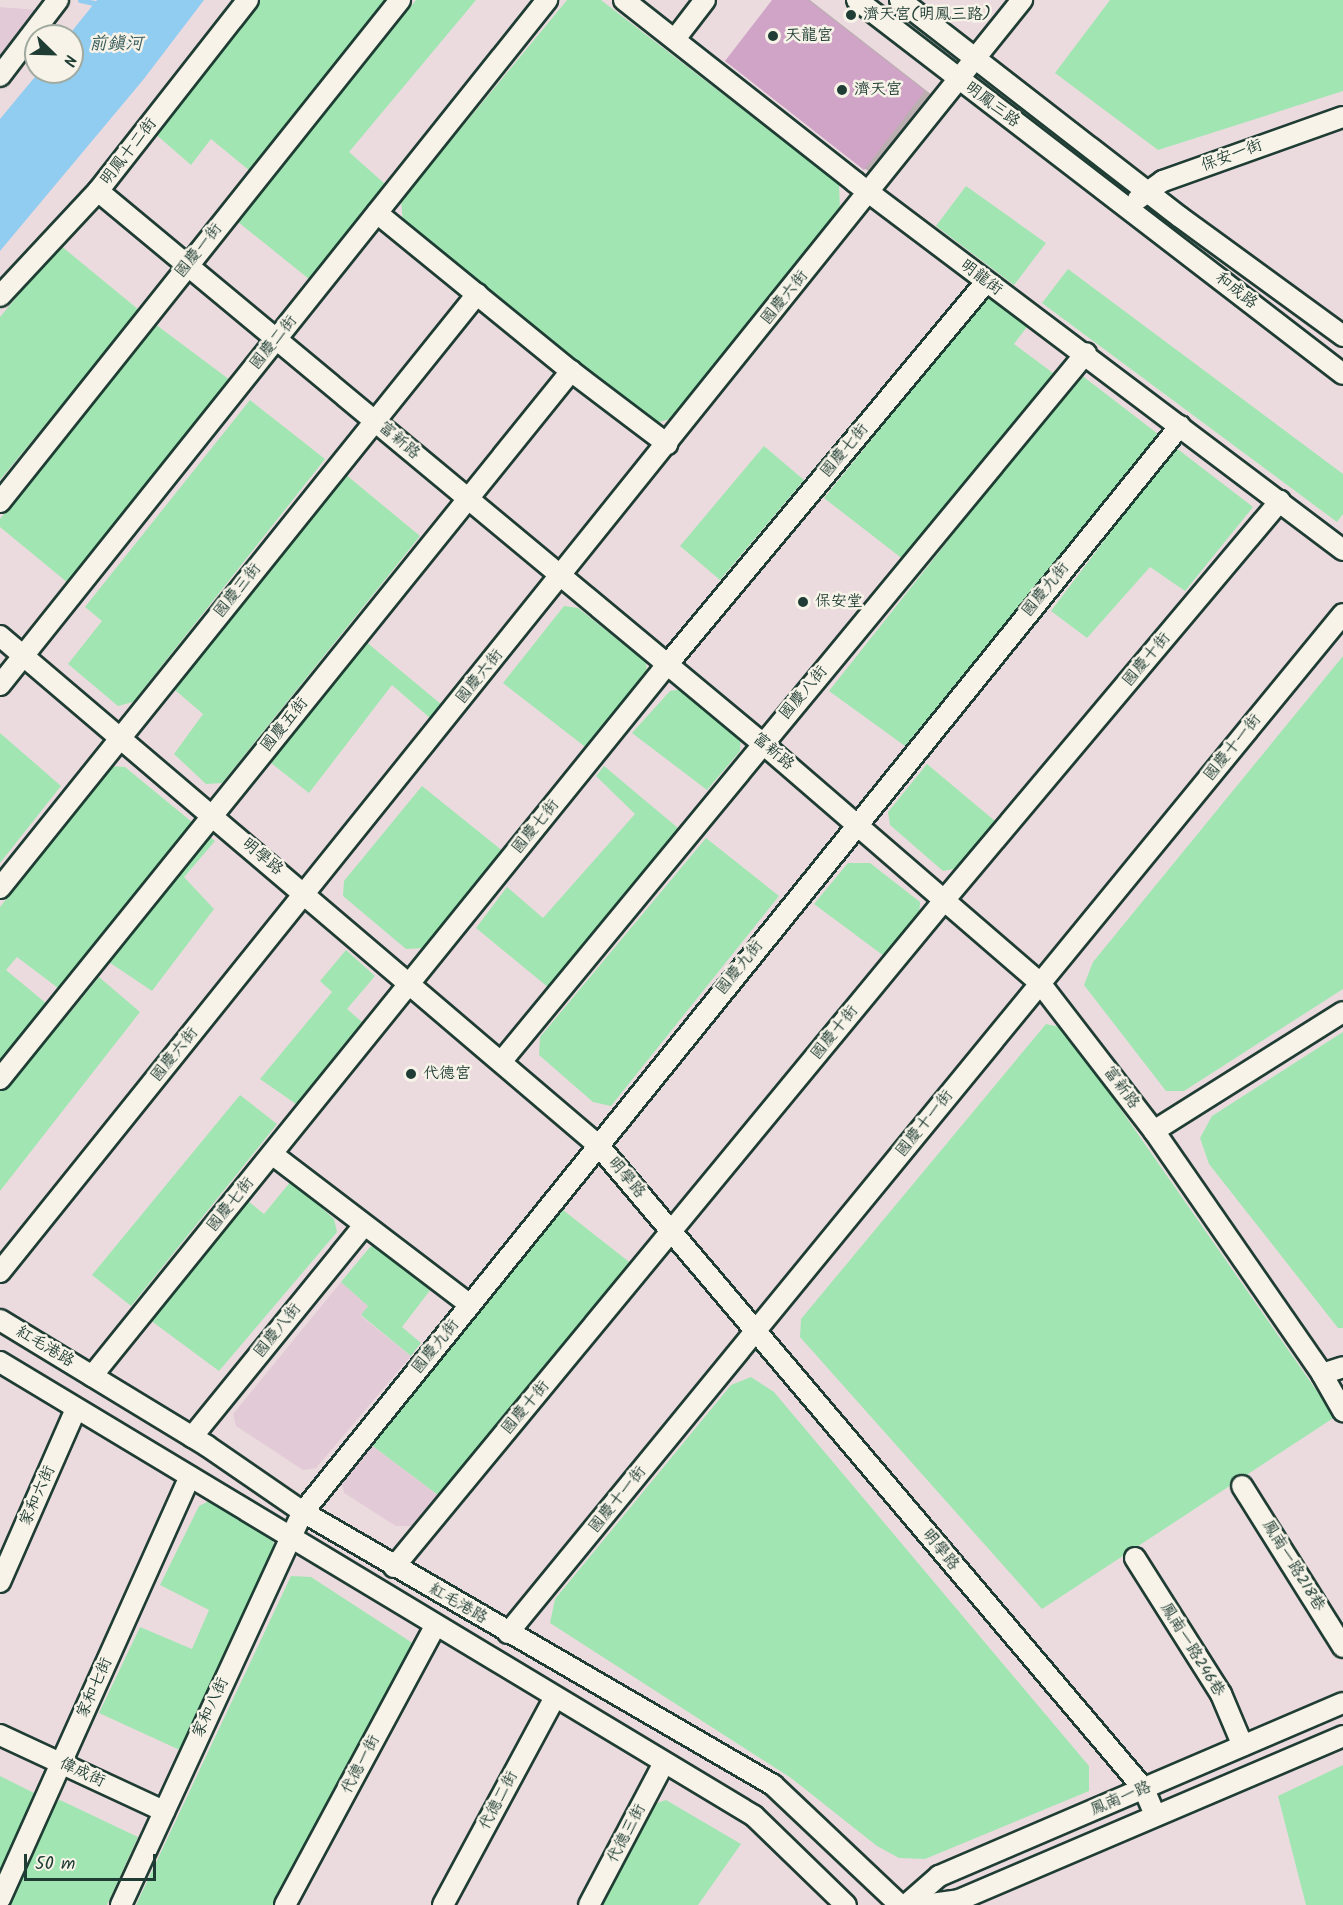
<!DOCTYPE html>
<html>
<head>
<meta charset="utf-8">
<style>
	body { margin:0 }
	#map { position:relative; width:1343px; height:1905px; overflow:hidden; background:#ebdbde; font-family:Kalam,"LXGW WenKai TC",sans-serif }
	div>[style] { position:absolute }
	.built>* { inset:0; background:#e3cad7 }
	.green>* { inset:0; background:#a1e6b2 }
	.water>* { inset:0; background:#91ccf1 }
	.shadow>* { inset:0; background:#0003 }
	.stream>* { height:5px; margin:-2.5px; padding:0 2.5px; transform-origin:2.5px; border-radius:2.5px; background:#91ccf1 }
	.building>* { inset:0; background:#cfa4c7 }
	.roads { filter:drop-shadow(2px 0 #1f3d34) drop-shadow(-2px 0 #1f3d34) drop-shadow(0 2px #1f3d34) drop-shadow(0 -2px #1f3d34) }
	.minor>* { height:20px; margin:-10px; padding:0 10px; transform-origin:10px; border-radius:10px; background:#f7f3e8 }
	.dots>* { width:16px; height:16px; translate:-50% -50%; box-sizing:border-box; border:3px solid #f7f3e8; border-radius:50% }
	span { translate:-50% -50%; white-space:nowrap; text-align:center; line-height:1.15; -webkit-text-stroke:5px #f7f3e8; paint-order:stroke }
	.poi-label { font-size:16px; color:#1f3d34 }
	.left { translate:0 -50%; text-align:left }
	.street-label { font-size:16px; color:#1f3d34 }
	.water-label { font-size:18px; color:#365a5a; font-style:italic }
	.north { position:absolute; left:24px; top:24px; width:60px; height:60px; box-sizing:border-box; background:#f7f3e8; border:2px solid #a1aaa0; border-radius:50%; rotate:113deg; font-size:16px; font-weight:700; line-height:24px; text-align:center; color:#1f3d34 }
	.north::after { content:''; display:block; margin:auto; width:21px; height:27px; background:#1f3d34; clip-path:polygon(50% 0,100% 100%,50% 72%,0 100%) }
	.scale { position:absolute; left:24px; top:1854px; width:132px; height:27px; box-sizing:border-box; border:3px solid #1f3d34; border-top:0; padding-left:8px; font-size:18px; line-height:21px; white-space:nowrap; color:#1f3d34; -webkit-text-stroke:4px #f7f3e8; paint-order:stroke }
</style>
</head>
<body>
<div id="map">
	<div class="built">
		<i style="clip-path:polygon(0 7px,37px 10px,0 56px)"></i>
		<i style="clip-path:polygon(341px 1282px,368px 1306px,361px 1316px,411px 1356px,316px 1468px,303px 1470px,236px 1426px,233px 1414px)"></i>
		<i style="clip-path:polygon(370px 1444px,438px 1495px,412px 1526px,396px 1526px,344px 1493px,341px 1480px)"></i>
	</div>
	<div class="green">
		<i style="clip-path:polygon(258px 0,388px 0,250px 171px,211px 139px,191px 165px,152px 131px)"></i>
		<i style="clip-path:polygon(416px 0,476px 0,349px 152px,385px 184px,314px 283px,238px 222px)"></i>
		<i style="clip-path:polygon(567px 0,601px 0,839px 184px,840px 209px,670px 419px,652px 424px,403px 221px,401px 201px)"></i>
		<i style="clip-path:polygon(1110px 0,1343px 0,1343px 91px,1158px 150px,1055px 73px)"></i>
		<i style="clip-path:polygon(966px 186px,1046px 243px,1014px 285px,936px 226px)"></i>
		<i style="clip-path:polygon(60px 245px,139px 310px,0 480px,0 317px)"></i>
		<i style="clip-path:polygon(1068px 269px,1343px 474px,1343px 514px,1337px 522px,1042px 303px)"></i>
		<i style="clip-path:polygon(997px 297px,1033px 319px,1014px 344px,1057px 376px,904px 560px,824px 498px,986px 299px)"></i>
		<i style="clip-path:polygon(155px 324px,230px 380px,68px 583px,0 527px,0 519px)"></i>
		<i style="clip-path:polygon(1080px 374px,1158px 434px,905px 746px,829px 691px)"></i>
		<i style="clip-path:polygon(250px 400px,325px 459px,133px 702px,118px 706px,68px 664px,102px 621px,85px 607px)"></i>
		<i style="clip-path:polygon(764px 446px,804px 480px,720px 580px,680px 546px)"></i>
		<i style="clip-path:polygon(1175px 447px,1253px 507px,1185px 591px,1150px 567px,1087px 638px,1051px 611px)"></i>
		<i style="clip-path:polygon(345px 474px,420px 536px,222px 783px,206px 784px,174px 754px,203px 714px,175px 690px)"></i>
		<i style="clip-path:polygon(564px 606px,578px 608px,646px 662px,647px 672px,645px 682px,588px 749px,503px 683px)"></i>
		<i style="clip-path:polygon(365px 641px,442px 705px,430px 718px,392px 685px,309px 793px,271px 763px)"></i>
		<i style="clip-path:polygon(1343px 656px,1343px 989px,1184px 1091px,1166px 1091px,1084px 985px,1093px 962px)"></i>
		<i style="clip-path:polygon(684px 689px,741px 734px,740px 751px,707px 790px,632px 733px,670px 691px)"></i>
		<i style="clip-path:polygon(0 733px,61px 786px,0 863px)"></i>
		<i style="clip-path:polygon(927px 764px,995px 821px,958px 868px,943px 871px,890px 825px,888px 812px)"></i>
		<i style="clip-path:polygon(110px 766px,125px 767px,215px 841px,184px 877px,214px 909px,152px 991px,91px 950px,62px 991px,17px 957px,6px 970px,65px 1019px,99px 977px,140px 1012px,0 1191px,0 907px)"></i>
		<i style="clip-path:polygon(604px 766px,678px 828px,549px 988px,476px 928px,507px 887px,543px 918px,635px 814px,596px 776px)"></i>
		<i style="clip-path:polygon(422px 786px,504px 852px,425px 948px,406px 949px,343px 896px,344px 881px)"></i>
		<i style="clip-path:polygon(706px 838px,779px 896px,611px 1106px,593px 1102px,539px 1055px,540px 1037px)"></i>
		<i style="clip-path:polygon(848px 863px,870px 863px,920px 902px,919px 919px,888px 959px,814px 904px)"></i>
		<i style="clip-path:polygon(346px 950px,375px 976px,347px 1009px,362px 1022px,296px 1104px,260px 1079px,332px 992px,320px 981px)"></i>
		<i style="clip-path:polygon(1046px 1024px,1064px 1028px,1335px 1417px,1042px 1609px,800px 1337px,801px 1319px)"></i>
		<i style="clip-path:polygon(1343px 1032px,1343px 1328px,1338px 1328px,1209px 1164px,1200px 1138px,1212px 1116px)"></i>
		<i style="clip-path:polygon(240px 1095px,277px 1124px,131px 1306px,92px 1275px)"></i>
		<i style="clip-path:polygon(291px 1181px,334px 1219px,337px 1232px,219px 1371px,150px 1320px,244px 1198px,264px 1214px)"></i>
		<i style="clip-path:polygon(563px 1210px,633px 1265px,438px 1495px,370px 1444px)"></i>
		<i style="clip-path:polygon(383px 1245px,431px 1289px,402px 1327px,421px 1343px,411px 1356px,361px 1315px,368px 1306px,341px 1282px,370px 1247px)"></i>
		<i style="clip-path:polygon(751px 1377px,774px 1392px,1089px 1766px,1089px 1791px,925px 1859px,899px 1858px,877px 1846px,791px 1778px,550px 1623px,555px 1599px,731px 1385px)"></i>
		<i style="clip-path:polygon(213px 1499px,272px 1535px,275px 1552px,182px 1751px,99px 1713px,140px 1627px,192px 1649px,209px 1610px,160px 1585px,199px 1506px)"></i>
		<i style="clip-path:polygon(291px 1576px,311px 1577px,414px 1644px,273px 1905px,136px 1905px)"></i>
		<i style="clip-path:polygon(1343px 1765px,1343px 1905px,1306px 1905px,1278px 1796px)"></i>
		<i style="clip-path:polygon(0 1776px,36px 1794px,0 1874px)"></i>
		<i style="clip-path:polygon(60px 1800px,138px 1837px,107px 1905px,6px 1905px,52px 1805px)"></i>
		<i style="clip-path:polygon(666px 1800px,741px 1844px,698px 1905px,602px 1905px,654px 1804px)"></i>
	</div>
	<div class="water">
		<i style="clip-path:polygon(97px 0,204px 0,143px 80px,0 251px,0 119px,39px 72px,72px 72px,72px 36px,68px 36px)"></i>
	</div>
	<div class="shadow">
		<i style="clip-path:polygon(774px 0,810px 0,941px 102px,882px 178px,865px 169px)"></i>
	</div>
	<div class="stream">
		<i style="left:80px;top:0;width:19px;rotate:12deg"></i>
	</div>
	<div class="building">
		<i style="clip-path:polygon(772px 0,808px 0,925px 91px,864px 170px,725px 61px)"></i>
	</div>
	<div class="roads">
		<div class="minor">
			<i style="left:624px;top:0;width:294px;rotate:38.2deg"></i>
			<i style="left:855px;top:182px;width:611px;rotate:37.02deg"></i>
			<i style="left:857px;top:0;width:613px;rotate:37.58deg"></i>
			<i style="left:900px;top:0;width:354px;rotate:37.8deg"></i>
			<i style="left:1180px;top:217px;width:202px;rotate:36.1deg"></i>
			<i style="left:675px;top:39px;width:49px;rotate:-52.4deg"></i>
			<i style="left:0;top:76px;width:96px;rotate:-52.7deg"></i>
			<i style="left:98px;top:191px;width:863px;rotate:39.74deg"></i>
			<i style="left:762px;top:743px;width:367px;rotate:40.8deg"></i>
			<i style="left:1040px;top:983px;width:187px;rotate:52.4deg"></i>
			<i style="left:1154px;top:1131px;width:295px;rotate:55.3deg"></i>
			<i style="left:1322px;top:1374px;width:43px;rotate:60.4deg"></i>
			<i style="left:1138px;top:199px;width:31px;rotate:-36deg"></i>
			<i style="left:1163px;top:181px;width:191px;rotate:-19.6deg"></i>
			<i style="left:377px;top:213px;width:250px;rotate:39.2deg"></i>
			<i style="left:571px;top:371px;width:121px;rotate:37.2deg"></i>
			<i style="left:0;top:296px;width:144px;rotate:-47deg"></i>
			<i style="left:98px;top:191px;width:243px;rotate:-51.9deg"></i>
			<i style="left:0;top:502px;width:642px;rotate:-51.45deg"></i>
			<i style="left:0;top:636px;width:785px;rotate:40.4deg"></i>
			<i style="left:598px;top:1145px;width:844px;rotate:49.71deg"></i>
			<i style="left:1144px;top:1789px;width:28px;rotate:67deg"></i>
			<i style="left:0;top:685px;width:877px;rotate:-51.39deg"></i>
			<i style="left:0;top:888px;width:762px;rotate:-51.23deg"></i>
			<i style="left:501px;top:1062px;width:919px;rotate:-50.47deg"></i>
			<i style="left:0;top:1079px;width:910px;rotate:-51.11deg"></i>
			<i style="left:1154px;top:1131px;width:223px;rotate:-32.2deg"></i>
			<i style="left:272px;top:1154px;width:249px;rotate:37.3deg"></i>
			<i style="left:0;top:1272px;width:1632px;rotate:-51.22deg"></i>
			<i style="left:0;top:1320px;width:242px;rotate:31.3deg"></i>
			<i style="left:207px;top:1446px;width:116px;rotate:34.5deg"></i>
			<i style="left:303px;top:1512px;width:544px;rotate:30.15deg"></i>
			<i style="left:773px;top:1785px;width:175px;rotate:43.4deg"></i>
			<i style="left:0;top:1362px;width:880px;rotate:31.05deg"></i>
			<i style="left:754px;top:1816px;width:128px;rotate:44.1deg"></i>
			<i style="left:1322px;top:1374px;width:22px;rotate:-18deg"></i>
			<i style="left:92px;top:1376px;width:913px;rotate:-51.05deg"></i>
			<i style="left:666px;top:666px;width:500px;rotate:-50.2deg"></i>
			<i style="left:192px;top:1437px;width:273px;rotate:-50.9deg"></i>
			<i style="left:1242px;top:1486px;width:190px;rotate:57.9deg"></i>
			<i style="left:1135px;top:1558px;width:161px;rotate:57.7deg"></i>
			<i style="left:1221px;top:1694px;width:56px;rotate:67.1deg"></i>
			<i style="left:394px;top:1567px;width:867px;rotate:-50.47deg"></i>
			<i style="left:946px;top:898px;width:519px;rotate:-49.93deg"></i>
			<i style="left:0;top:1582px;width:189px;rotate:-66.3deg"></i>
			<i style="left:508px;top:1633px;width:1317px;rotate:-50.67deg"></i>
			<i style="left:0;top:1735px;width:181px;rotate:24.9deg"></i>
			<i style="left:0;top:1899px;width:463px;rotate:-65.8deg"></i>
			<i style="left:121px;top:1905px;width:433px;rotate:-65.2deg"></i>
			<i style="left:303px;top:1512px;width:1396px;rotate:-51.08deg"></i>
			<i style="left:285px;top:1905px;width:318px;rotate:-61.7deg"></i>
			<i style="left:443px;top:1905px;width:236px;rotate:-61.7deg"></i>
			<i style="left:589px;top:1905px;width:161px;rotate:-62.2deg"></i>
			<i style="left:906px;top:1905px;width:44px;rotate:-41.3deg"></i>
			<i style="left:939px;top:1876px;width:439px;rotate:-23.2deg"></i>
			<i style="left:924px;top:1905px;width:35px;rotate:-8deg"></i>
			<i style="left:959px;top:1900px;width:418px;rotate:-23.1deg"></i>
		</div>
	</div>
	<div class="dots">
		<i style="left:851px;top:15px;background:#1f3d34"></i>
		<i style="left:773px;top:36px;background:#1f3d34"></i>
		<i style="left:842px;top:90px;background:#1f3d34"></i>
		<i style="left:803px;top:602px;background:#1f3d34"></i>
		<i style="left:411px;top:1074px;background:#1f3d34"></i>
	</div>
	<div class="poi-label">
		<span class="left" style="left:863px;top:15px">濟天宮(明鳳三路)</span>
		<span class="left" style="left:785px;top:36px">天龍宮</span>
		<span class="left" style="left:854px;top:90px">濟天宮</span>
		<span class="left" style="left:815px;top:602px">保安堂</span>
		<span class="left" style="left:423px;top:1074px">代德宮</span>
	</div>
	<div class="street-label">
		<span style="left:992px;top:105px;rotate:37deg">明鳳三路</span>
		<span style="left:129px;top:152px;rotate:-52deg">明鳳十二街</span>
		<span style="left:1232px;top:156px;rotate:-20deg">保安一街</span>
		<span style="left:199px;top:251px;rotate:-51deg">國慶一街</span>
		<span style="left:981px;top:278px;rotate:37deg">明龍街</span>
		<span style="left:1236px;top:291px;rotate:38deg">和成路</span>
		<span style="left:785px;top:298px;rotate:-51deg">國慶六街</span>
		<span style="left:274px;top:343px;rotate:-51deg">國慶二街</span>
		<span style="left:399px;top:441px;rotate:40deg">富新路</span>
		<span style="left:845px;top:451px;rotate:-50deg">國慶七街</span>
		<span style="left:1046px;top:590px;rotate:-51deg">國慶九街</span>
		<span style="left:238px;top:591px;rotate:-51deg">國慶三街</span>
		<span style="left:1147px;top:660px;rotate:-50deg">國慶十街</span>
		<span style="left:480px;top:677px;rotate:-51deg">國慶六街</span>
		<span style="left:804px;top:693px;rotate:-50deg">國慶八街</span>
		<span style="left:285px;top:725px;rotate:-51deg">國慶五街</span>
		<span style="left:1233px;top:748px;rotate:-51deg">國慶十一街</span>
		<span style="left:773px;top:752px;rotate:40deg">富新路</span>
		<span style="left:536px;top:827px;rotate:-51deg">國慶七街</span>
		<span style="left:262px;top:857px;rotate:40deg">明學路</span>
		<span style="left:740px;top:968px;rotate:-51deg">國慶九街</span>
		<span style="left:835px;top:1033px;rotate:-51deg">國慶十街</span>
		<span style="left:175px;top:1055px;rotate:-51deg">國慶六街</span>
		<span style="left:1121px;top:1088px;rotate:53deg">富新路</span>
		<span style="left:925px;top:1124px;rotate:-51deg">國慶十一街</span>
		<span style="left:626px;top:1178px;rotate:49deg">明學路</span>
		<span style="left:231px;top:1205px;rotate:-51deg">國慶七街</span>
		<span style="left:278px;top:1331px;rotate:-51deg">國慶八街</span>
		<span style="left:45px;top:1347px;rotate:31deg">紅毛港路</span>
		<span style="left:436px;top:1347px;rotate:-51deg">國慶九街</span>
		<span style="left:526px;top:1408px;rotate:-50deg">國慶十街</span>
		<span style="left:38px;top:1496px;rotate:-66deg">家和六街</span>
		<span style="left:618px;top:1500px;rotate:-51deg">國慶十一街</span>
		<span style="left:940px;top:1550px;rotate:50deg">明學路</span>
		<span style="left:1293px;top:1566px;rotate:58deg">鳳南一路218巷</span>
		<span style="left:458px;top:1604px;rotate:30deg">紅毛港路</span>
		<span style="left:1192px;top:1650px;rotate:58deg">鳳南一路246巷</span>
		<span style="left:95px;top:1688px;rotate:-66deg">家和七街</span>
		<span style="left:211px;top:1708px;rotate:-65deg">家和八街</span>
		<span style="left:361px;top:1765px;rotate:-62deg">代德一街</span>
		<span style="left:82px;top:1773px;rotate:25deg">偉成街</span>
		<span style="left:1121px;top:1799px;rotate:-23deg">鳳南一路</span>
		<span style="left:499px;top:1801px;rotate:-62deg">代德二街</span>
		<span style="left:627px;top:1834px;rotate:-62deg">代德三街</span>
	</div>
	<div class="water-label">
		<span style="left:116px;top:45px">前鎮河</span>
	</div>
	<div class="north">N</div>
	<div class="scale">50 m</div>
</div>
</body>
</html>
